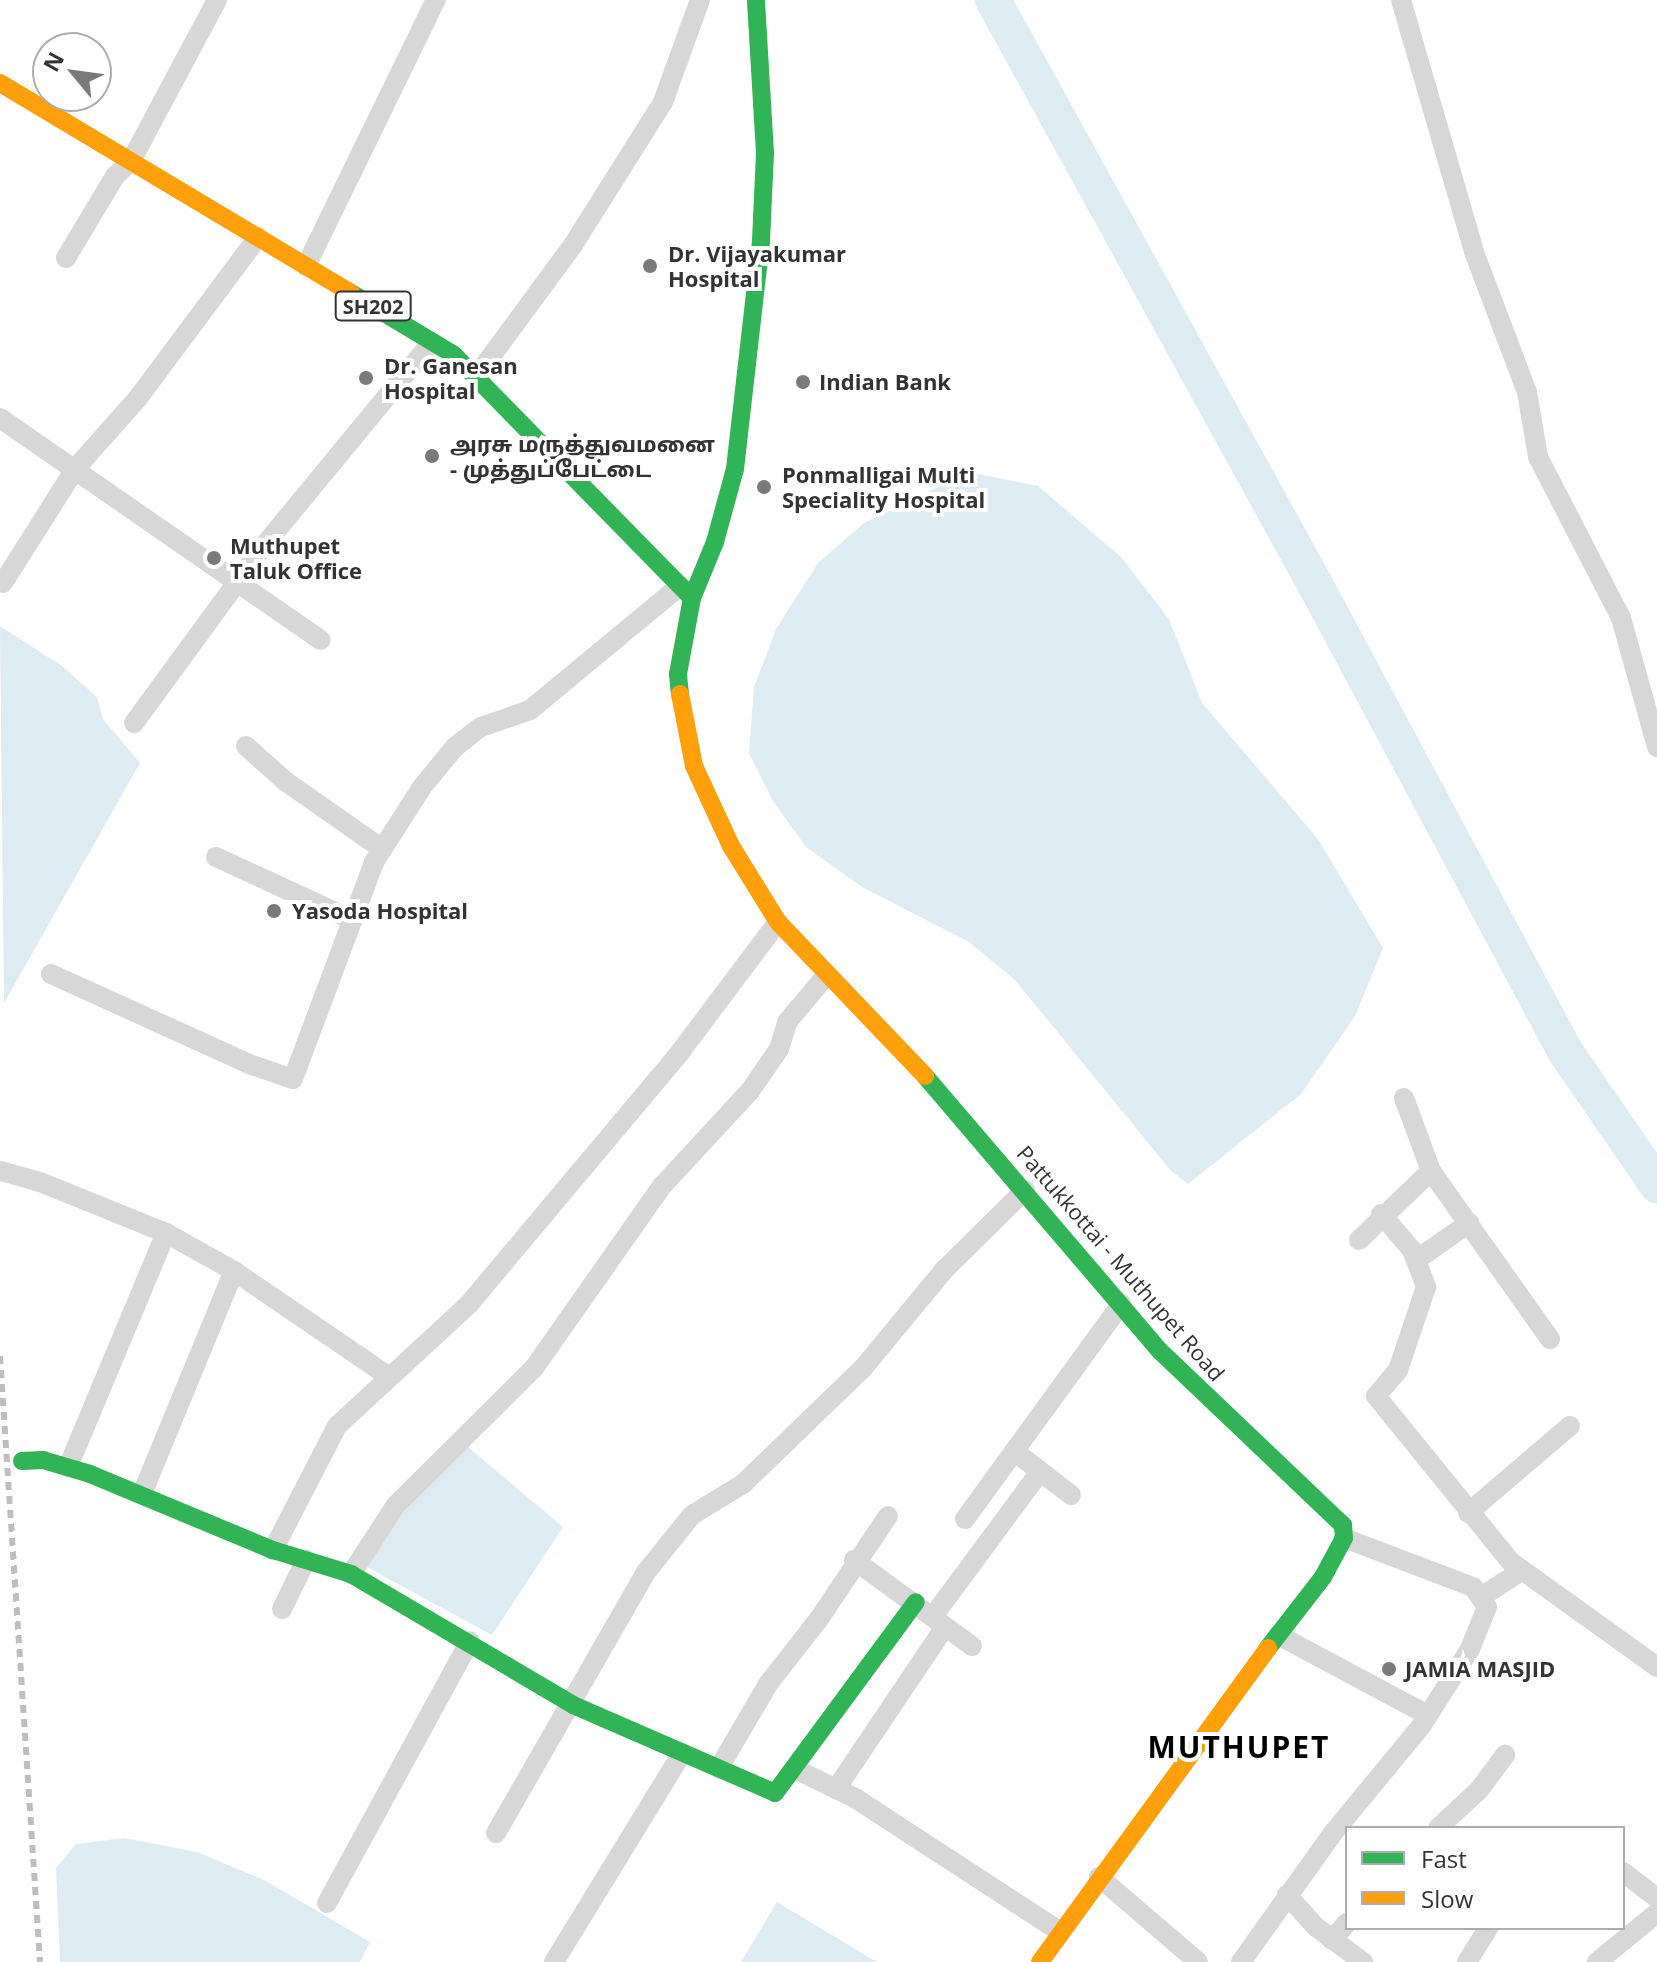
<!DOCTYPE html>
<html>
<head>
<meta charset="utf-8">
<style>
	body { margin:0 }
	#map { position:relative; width:1657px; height:1962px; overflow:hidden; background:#fff; font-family:"Open Sans","Noto Sans Tamil",sans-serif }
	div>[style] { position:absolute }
	.water>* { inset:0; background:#ddebf3 }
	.river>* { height:36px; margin:-18px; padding:0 18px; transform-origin:18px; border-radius:18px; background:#ddebf3 }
	.street>* { height:20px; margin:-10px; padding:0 10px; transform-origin:10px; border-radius:10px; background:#d7d7d7 }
	.fast>* { height:18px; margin:-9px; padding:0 9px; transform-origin:9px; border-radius:9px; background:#30b455 }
	.slow>* { height:18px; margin:-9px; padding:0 9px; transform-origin:9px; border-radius:9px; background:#ff9f0a }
	.rail>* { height:6px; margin-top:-3px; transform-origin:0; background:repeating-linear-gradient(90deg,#bebebe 0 8px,transparent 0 14px) }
	.dots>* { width:22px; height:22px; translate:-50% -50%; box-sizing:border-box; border:4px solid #fff; border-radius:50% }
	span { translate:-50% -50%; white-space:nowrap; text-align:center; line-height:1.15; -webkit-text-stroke:8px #fff; paint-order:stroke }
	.shield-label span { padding:2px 6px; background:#fff; border:2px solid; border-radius:6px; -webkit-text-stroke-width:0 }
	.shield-label { font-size:20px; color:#333; font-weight:700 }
	.poi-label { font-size:22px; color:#333; font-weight:700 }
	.left { translate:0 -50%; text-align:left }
	.street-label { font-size:22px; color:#333 }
	.district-label { font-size:30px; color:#000; font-weight:700; letter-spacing:2px }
	.legend { position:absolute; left:1345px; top:1826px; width:280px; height:104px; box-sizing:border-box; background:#fff; border:2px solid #adadad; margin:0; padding:10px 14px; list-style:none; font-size:24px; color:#333 }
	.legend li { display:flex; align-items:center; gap:16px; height:40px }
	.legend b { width:40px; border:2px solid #adadad }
	.north { position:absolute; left:32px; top:32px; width:80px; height:80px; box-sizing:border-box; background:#fff; border:2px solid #adadad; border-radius:50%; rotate:299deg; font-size:22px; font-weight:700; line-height:32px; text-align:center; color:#333 }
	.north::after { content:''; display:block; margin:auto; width:28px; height:36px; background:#7a7a7a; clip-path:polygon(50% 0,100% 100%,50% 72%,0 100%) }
</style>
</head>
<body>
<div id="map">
	<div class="water">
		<i style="clip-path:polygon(969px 472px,1038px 486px,1121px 557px,1169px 619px,1202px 703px,1318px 839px,1383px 948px,1355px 1016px,1301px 1094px,1188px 1184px,1171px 1171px,1015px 980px,969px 942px,862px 887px,806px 847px,773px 801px,749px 753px,754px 687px,776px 629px,818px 563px,864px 523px)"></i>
		<i style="clip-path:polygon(0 626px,62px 666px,97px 697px,103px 719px,140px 763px,4px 1003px)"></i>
		<i style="clip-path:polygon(468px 1447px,563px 1527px,492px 1635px,365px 1566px,411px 1502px)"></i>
		<i style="clip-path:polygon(124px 1838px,197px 1852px,264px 1880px,370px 1942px,360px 1962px,60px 1962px,56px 1868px,76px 1844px)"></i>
		<i style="clip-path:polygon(777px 1902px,877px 1962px,741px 1962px)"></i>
	</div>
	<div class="river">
		<i style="left:993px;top:0;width:669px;rotate:61.14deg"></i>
		<i style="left:1316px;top:586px;width:527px;rotate:61.83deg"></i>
		<i style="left:1565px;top:1051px;width:163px;rotate:55.5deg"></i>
	</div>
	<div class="street">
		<i style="left:1401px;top:0;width:262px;rotate:73.8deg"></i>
		<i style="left:1474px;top:252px;width:150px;rotate:69.3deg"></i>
		<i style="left:1527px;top:392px;width:66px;rotate:80.4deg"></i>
		<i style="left:1538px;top:457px;width:181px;rotate:62.7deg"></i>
		<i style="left:1621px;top:618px;width:134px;rotate:74.4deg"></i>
		<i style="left:66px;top:258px;width:96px;rotate:-59.1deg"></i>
		<i style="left:115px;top:176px;width:22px;rotate:-43deg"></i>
		<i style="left:131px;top:161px;width:183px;rotate:-61.9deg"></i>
		<i style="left:306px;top:266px;width:296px;rotate:-64deg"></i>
		<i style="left:476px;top:377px;width:164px;rotate:-53.7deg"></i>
		<i style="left:573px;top:245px;width:169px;rotate:-57.8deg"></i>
		<i style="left:663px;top:102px;width:109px;rotate:-70.1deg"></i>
		<i style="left:0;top:418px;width:390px;rotate:34.7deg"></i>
		<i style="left:3px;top:583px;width:135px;rotate:-57.7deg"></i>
		<i style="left:75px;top:469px;width:95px;rotate:-48.4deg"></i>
		<i style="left:138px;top:398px;width:201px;rotate:-53.3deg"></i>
		<i style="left:134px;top:723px;width:217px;rotate:-53.8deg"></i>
		<i style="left:262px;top:548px;width:267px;rotate:-50.5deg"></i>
		<i style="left:246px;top:746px;width:52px;rotate:41.9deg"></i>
		<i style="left:285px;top:781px;width:118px;rotate:35deg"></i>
		<i style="left:216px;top:857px;width:148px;rotate:24.8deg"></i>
		<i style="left:51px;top:974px;width:221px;rotate:24.4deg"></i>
		<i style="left:252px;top:1065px;width:43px;rotate:18.9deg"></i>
		<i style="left:293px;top:1079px;width:232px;rotate:-69.5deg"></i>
		<i style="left:374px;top:862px;width:89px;rotate:-57.4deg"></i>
		<i style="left:422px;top:787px;width:52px;rotate:-50.5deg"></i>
		<i style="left:455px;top:747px;width:33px;rotate:-38deg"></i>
		<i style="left:481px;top:727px;width:52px;rotate:-19.1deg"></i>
		<i style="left:530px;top:710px;width:195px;rotate:-39.6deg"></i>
		<i style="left:1404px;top:1098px;width:78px;rotate:69.7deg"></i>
		<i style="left:1431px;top:1171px;width:206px;rotate:54.7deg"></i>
		<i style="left:1px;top:1171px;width:41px;rotate:15.8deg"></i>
		<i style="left:40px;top:1182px;width:136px;rotate:22deg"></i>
		<i style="left:166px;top:1233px;width:78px;rotate:29.2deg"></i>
		<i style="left:234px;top:1271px;width:186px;rotate:34.3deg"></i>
		<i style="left:1381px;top:1214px;width:48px;rotate:49.3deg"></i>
		<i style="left:1412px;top:1250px;width:40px;rotate:69deg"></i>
		<i style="left:1426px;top:1287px;width:88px;rotate:108.6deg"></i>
		<i style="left:1398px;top:1370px;width:34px;rotate:130deg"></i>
		<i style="left:1376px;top:1396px;width:214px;rotate:50.9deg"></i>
		<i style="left:1511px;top:1562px;width:180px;rotate:35.7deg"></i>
		<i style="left:1359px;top:1240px;width:100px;rotate:-43.8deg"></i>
		<i style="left:1416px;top:1260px;width:65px;rotate:-34.9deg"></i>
		<i style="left:1014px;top:1451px;width:72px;rotate:37.7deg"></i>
		<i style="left:68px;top:1467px;width:254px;rotate:-67.3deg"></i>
		<i style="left:142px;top:1494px;width:241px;rotate:-67.6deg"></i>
		<i style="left:1468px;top:1513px;width:134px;rotate:-40.5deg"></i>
		<i style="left:965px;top:1519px;width:266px;rotate:-54deg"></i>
		<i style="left:273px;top:1550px;width:140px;rotate:-62.7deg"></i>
		<i style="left:337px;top:1426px;width:180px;rotate:-42.7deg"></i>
		<i style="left:469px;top:1304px;width:330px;rotate:-50deg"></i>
		<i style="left:681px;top:1051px;width:161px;rotate:-53.1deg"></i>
		<i style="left:854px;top:1560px;width:146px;rotate:36.1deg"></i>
		<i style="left:351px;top:1574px;width:82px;rotate:-56.9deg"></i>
		<i style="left:396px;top:1505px;width:194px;rotate:-44.8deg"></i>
		<i style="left:534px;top:1368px;width:223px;rotate:-54.9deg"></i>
		<i style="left:662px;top:1186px;width:129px;rotate:-47.2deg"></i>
		<i style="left:750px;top:1091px;width:51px;rotate:-55.4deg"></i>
		<i style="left:779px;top:1049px;width:28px;rotate:-73deg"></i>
		<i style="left:787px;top:1022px;width:59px;rotate:-49.8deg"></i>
		<i style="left:1481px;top:1597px;width:48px;rotate:-33deg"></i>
		<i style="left:282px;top:1609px;width:55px;rotate:-63.9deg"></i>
		<i style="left:934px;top:1615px;width:178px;rotate:-53.5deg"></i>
		<i style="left:1278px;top:1635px;width:170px;rotate:28.1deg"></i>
		<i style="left:719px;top:1768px;width:97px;rotate:-59.7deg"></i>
		<i style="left:768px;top:1684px;width:83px;rotate:-51.9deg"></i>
		<i style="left:819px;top:1619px;width:124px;rotate:-56.2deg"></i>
		<i style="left:795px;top:1769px;width:67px;rotate:25.8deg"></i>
		<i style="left:855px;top:1798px;width:244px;rotate:33.1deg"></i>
		<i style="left:836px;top:1789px;width:194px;rotate:-56.1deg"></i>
		<i style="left:1438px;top:1828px;width:56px;rotate:-42.8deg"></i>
		<i style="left:1479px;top:1790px;width:44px;rotate:-53.4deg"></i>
		<i style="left:496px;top:1833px;width:301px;rotate:-60.1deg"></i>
		<i style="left:646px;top:1572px;width:73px;rotate:-51.1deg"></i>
		<i style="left:692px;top:1515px;width:60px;rotate:-31.3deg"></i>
		<i style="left:743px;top:1484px;width:168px;rotate:-44deg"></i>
		<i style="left:864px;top:1367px;width:126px;rotate:-50.5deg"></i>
		<i style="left:944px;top:1270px;width:114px;rotate:-44.6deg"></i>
		<i style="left:1623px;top:1872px;width:43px;rotate:37.4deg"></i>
		<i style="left:1099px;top:1877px;width:130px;rotate:40.6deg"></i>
		<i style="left:1287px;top:1895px;width:43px;rotate:47.8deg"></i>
		<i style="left:1316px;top:1927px;width:59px;rotate:36.7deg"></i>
		<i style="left:327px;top:1903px;width:298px;rotate:-61.4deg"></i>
		<i style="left:1332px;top:1940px;width:23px;rotate:-49deg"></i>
		<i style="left:554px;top:1962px;width:245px;rotate:-58.5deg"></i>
		<i style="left:1241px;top:1962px;width:158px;rotate:-54.5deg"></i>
		<i style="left:1333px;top:1833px;width:140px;rotate:-50.5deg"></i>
		<i style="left:1422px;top:1725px;width:90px;rotate:-57.7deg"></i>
		<i style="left:1470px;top:1649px;width:45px;rotate:-68deg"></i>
		<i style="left:1487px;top:1607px;width:24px;rotate:-125deg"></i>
		<i style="left:1473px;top:1587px;width:138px;rotate:-159.2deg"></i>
		<i style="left:1467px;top:1962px;width:40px;rotate:-58deg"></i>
		<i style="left:1597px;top:1962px;width:77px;rotate:-39.2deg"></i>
	</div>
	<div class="fast">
		<i style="left:351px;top:293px;width:120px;rotate:31deg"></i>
		<i style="left:454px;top:355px;width:340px;rotate:45.6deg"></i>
		<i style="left:680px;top:694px;width:20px;rotate:-96deg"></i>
		<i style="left:678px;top:674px;width:77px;rotate:-79.6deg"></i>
		<i style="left:692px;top:598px;width:61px;rotate:-67.7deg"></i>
		<i style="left:715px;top:542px;width:76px;rotate:-74.7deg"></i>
		<i style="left:735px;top:469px;width:229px;rotate:-83.5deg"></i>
		<i style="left:761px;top:241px;width:88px;rotate:-87.4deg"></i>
		<i style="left:765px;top:153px;width:153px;rotate:-93.4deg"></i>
		<i style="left:925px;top:1076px;width:362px;rotate:49.5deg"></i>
		<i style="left:1160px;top:1351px;width:253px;rotate:43.6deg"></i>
		<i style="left:1343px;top:1525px;width:13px;rotate:86deg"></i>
		<i style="left:1344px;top:1538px;width:44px;rotate:118.3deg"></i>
		<i style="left:1323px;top:1577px;width:90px;rotate:127.8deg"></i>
		<i style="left:22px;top:1461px;width:21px;rotate:-3deg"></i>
		<i style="left:43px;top:1460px;width:49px;rotate:16.6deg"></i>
		<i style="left:90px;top:1474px;width:198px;rotate:22.6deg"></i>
		<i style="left:273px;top:1550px;width:82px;rotate:17.1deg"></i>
		<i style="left:351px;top:1574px;width:258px;rotate:30.5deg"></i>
		<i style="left:573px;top:1705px;width:220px;rotate:23.5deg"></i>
		<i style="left:775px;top:1793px;width:237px;rotate:-53.6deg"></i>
	</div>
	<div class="slow">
		<i style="left:0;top:83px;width:409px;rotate:30.9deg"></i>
		<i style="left:680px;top:694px;width:73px;rotate:79deg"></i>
		<i style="left:694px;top:766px;width:88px;rotate:65.2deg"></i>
		<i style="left:731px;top:846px;width:89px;rotate:58.3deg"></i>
		<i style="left:778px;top:922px;width:213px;rotate:46.3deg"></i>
		<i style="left:1040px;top:1962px;width:388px;rotate:-54deg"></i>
	</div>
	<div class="rail">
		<i style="left:0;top:1356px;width:607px;rotate:86.22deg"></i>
	</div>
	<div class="dots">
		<i style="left:650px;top:266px;background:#7a7a7a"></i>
		<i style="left:366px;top:378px;background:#7a7a7a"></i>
		<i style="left:803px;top:382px;background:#7a7a7a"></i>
		<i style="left:432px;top:456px;background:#7a7a7a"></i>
		<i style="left:764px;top:487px;background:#7a7a7a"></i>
		<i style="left:214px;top:558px;background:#7a7a7a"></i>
		<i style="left:274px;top:911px;background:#7a7a7a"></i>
		<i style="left:1389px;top:1669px;background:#7a7a7a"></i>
	</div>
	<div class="shield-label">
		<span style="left:373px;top:306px">SH202</span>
	</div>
	<div class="poi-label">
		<span class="left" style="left:668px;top:266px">Dr. Vijayakumar<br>Hospital</span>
		<span class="left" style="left:384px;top:378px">Dr. Ganesan<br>Hospital</span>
		<span class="left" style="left:819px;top:382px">Indian Bank</span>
		<span class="left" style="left:450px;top:456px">அரசு மருத்துவமனை<br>- முத்துப்பேட்டை</span>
		<span class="left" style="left:782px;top:487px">Ponmalligai Multi<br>Speciality Hospital</span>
		<span class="left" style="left:230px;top:558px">Muthupet<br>Taluk Office</span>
		<span class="left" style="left:292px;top:911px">Yasoda Hospital</span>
		<span class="left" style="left:1405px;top:1669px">JAMIA MASJID</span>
	</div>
	<div class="street-label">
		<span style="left:1121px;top:1263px;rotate:49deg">Pattukkottai - Muthupet Road</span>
	</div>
	<div class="district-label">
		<span style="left:1239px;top:1747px">MUTHUPET</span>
	</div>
	<ul class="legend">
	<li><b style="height:10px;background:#30b455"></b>Fast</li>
	<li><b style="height:10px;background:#ff9f0a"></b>Slow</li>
	</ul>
	<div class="north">N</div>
</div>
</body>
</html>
